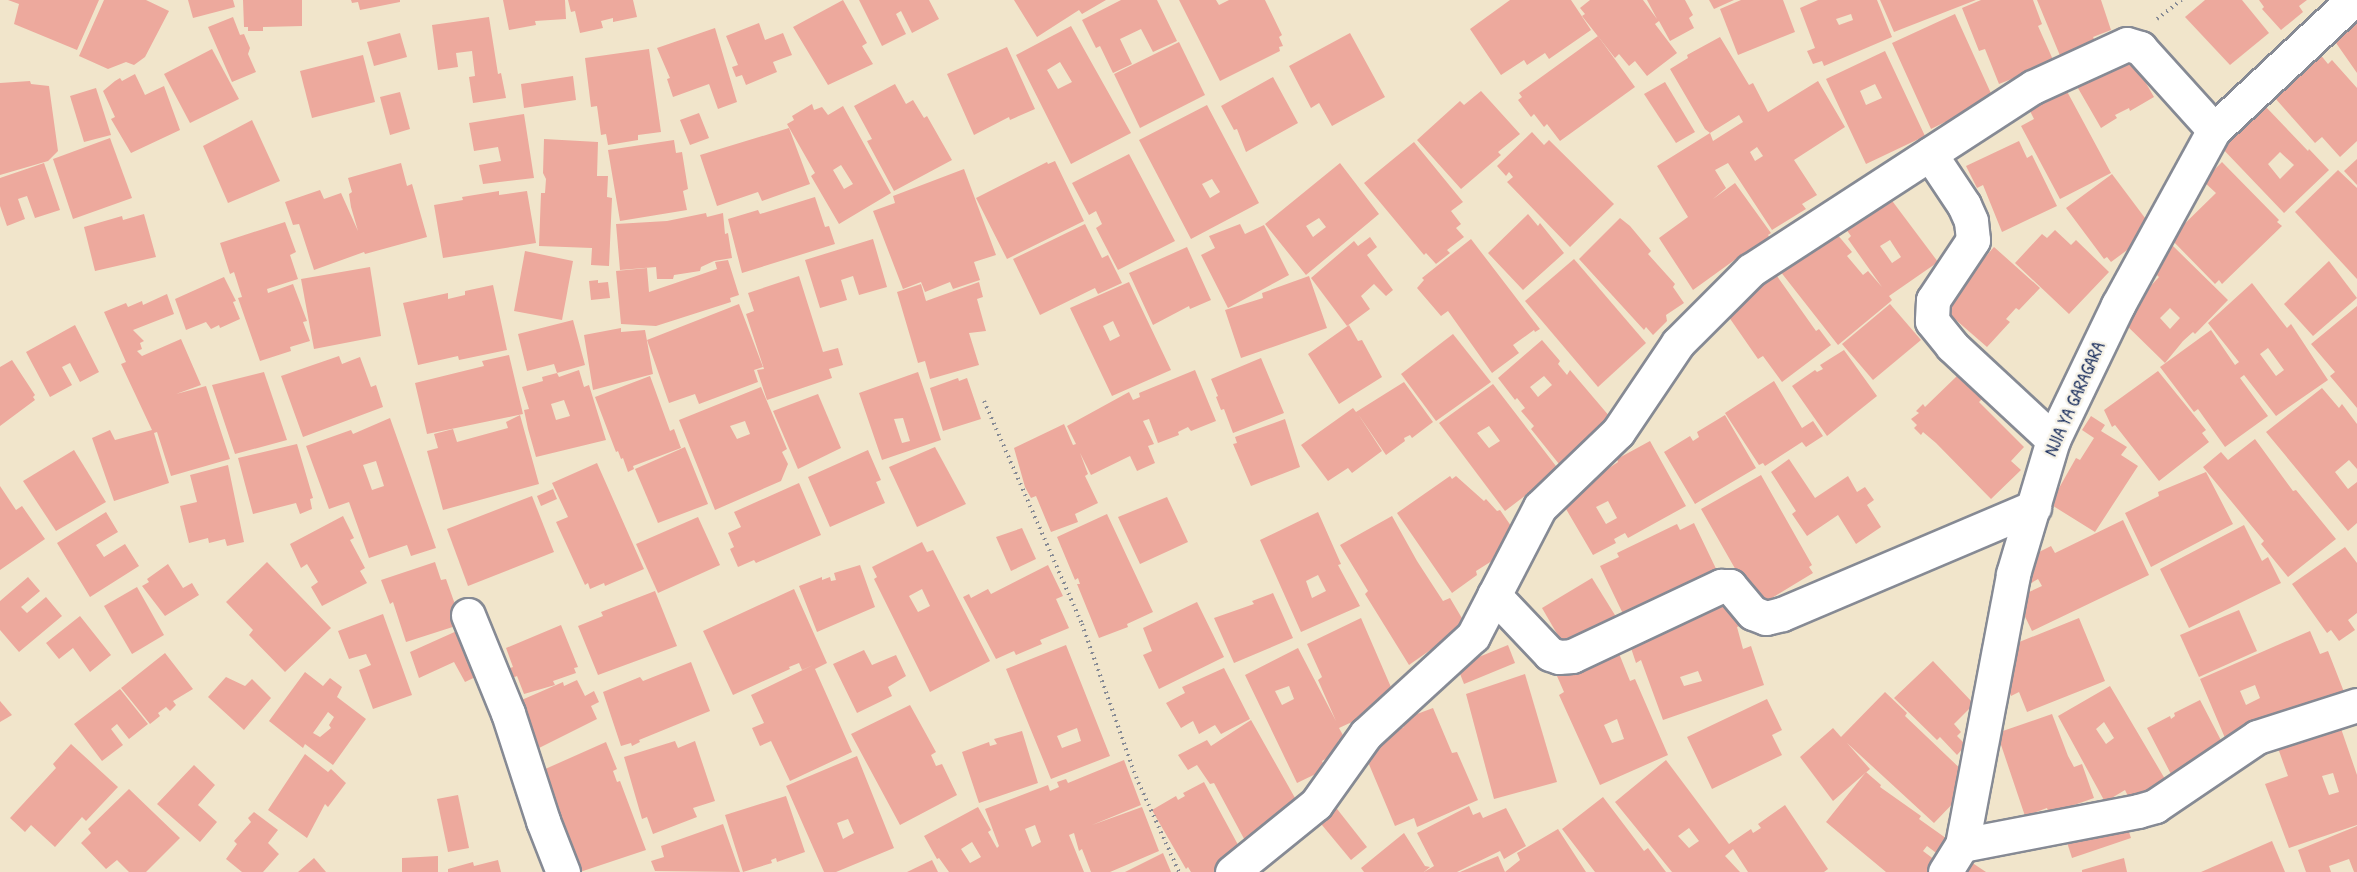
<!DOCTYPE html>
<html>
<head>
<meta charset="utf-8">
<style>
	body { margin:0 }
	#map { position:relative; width:2357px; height:872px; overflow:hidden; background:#f1e5cb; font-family:"Patrick Hand",sans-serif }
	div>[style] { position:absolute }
	.building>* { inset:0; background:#eda99d }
	.path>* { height:4px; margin-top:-2px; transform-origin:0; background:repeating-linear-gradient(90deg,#868a94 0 1.5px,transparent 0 6px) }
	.roads { filter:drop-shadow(2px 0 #868a94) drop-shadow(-2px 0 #868a94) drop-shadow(0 2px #868a94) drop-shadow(0 -2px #868a94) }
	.street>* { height:33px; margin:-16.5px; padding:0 16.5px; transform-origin:16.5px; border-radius:16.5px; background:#fff }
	span { translate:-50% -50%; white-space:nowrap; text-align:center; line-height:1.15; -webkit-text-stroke:5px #f7f3e8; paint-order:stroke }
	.street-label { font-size:18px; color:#1b2f5e }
</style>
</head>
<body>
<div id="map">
	<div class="building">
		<i style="clip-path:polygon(8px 0,99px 0,77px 50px,14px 24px,19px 4px)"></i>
		<i style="clip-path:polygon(104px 0,146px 0,169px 11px,145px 57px,134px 65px,126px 62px,108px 69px,79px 56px)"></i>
		<i style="clip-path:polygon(188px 0,233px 0,235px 7px,193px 18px)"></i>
		<i style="clip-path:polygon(243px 0,302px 0,302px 26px,263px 27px,263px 31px,248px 31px,248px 27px,244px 27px)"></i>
		<i style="clip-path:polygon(351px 0,400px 0,400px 2px,360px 10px,358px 2px,352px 3px)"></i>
		<i style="clip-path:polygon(503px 0,565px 0,566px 19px,535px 21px,536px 25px,509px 30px)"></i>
		<i style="clip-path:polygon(568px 0,633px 0,637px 17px,613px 22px,613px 18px,601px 21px,603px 28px,580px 33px,575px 11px,571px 12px)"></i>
		<i style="clip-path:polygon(843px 0,867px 43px,862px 46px,873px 64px,828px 85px,793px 27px)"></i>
		<i style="clip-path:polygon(859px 0,929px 0,939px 19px,912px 33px,901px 11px,896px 14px,906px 34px,882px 46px)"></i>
		<i style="clip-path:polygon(1014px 0,1106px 0,1082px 14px,1079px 10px,1037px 37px)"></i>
		<i style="clip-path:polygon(1121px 0,1157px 0,1177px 41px,1153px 52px,1141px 29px,1120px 39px,1132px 64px,1113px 73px,1100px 46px,1096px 48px,1082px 20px)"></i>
		<i style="clip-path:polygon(1179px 0,1216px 0,1219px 5px,1229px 0,1265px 0,1282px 35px,1279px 37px,1283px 46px,1279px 47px,1280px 51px,1220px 81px)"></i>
		<i style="clip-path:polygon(1510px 0,1571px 0,1591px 30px,1549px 59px,1545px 53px,1527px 65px,1524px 60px,1501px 75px,1470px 29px)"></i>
		<i style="clip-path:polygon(1590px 0,1643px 0,1657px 19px,1647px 0,1685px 0,1693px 15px,1689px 18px,1694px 28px,1670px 41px,1659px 21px,1655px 24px,1677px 53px,1647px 76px,1635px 61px,1629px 66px,1619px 54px,1615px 58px,1582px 16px,1585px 14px,1580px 8px)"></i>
		<i style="clip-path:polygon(1709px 0,1734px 0,1714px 9px)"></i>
		<i style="clip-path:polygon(1741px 0,1783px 0,1795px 32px,1738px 55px,1720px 9px)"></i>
		<i style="clip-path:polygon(evenodd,1818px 0,1877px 0,1892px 37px,1824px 66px,1822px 61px,1813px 64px,1807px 51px,1815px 48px,1800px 8px,1818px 0,1851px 14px,1853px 20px,1839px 25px,1836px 19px,1851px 14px)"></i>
		<i style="clip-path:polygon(1880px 0,1976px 0,1894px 32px)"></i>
		<i style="clip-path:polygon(1981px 0,2033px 0,2042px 24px,2038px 26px,2054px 62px,1999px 84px,1985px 49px,1979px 51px,1962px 8px)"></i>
		<i style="clip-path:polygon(2037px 0,2101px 0,2111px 30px,2093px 37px,2096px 43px,2061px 58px)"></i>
		<i style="clip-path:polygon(2205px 0,2242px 0,2269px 33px,2230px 65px,2185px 17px)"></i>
		<i style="clip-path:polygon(2259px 0,2307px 0,2299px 6px,2303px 12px,2281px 30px,2262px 9px,2264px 7px)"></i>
		<i style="clip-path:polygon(1955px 14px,1994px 100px,1947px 129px,1945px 122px,1931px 129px,1892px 43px)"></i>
		<i style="clip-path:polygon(233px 17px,240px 35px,244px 34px,250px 48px,248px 54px,256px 72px,232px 82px,208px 27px)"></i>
		<i style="clip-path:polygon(489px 17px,498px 74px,501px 73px,506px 98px,473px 103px,469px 77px,475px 76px,472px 51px,456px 53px,458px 67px,438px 70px,432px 25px)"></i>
		<i style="clip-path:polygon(2357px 17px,2357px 73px,2334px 40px,2340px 35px,2337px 31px)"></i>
		<i style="clip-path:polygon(759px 23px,765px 40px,783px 33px,792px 55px,773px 62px,777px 72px,746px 85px,742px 75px,736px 77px,732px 67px,738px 65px,726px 36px)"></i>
		<i style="clip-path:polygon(evenodd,1071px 26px,1131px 133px,1071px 164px,1016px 55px,1071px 26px,1060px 62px,1072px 82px,1058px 89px,1047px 70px,1060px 62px)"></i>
		<i style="clip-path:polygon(715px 28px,737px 102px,718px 109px,709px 84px,673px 97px,667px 79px,670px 78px,657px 48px)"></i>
		<i style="clip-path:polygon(400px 33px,407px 57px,374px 66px,367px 42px)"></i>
		<i style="clip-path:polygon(1350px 33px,1385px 97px,1332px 126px,1319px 103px,1311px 108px,1289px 66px)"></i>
		<i style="clip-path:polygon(1598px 36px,1635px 87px,1560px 141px,1547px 124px,1544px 127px,1534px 114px,1531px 117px,1518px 100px,1522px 97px,1519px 93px)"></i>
		<i style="clip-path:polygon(evenodd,1720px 37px,1749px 85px,1753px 83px,1768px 112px,1818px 81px,1845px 127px,1794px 160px,1817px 195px,1802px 204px,1806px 209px,1772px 230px,1728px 163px,1715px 170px,1726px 188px,1713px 199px,1735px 183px,1771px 233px,1768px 235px,1773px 243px,1753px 258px,1747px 251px,1693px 290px,1659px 238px,1688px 217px,1657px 166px,1710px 133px,1705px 129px,1670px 69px,1688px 58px,1687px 55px,1720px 37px,1739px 115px,1743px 122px,1713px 141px,1710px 133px,1739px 115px,1720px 37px,1757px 147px,1763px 156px,1755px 161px,1750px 152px,1757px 147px)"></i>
		<i style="clip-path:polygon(1179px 42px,1205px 95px,1140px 128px,1114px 74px)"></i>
		<i style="clip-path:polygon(1007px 47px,1035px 109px,1010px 120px,1009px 117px,974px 135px,947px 74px)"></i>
		<i style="clip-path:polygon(evenodd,2315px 48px,2328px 64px,2332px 60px,2357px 88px,2357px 141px,2340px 157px,2322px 137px,2315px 143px,2275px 98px,2266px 107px,2308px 151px,2309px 149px,2329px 170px,2284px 213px,2220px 146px,2266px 87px,2275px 96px,2265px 84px,2315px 48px,2280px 152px,2294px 165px,2280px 179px,2268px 164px,2280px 152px)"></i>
		<i style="clip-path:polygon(212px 49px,239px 99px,190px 123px,164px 74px)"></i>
		<i style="clip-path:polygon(649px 49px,661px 132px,638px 135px,638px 140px,608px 145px,606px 134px,601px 135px,597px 106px,591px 107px,585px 58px)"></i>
		<i style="clip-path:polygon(evenodd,1885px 51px,1925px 136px,1866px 164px,1826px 79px,1885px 51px,1875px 84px,1882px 98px,1866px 105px,1860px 91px,1875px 84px)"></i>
		<i style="clip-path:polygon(2128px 52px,2154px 97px,2130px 111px,2129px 108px,2115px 115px,2117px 118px,2101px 128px,2075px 83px)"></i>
		<i style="clip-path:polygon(363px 55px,375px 102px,312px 118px,300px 71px)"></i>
		<i style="clip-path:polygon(135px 74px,145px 95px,164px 86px,180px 130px,131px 153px,111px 119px,115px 117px,103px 91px,115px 81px,120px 78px,122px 81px)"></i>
		<i style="clip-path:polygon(573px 76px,576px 100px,524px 108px,521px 84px)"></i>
		<i style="clip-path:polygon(1273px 77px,1298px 123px,1246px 152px,1237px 129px,1234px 130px,1221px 106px)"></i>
		<i style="clip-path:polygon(30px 81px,31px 84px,49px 86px,58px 151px,48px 161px,0 175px,0 83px)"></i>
		<i style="clip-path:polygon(1665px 82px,1695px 132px,1676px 143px,1644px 94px)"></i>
		<i style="clip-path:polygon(895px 84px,906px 104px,913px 100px,924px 118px,927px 116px,952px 160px,894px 191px,867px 141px,872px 139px,854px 106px)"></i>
		<i style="clip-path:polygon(2063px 84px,2111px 173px,2060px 199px,2021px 126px,2034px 119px,2026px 103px)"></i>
		<i style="clip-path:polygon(96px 88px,111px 135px,84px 142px,70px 96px)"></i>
		<i style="clip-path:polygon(1481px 91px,1520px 134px,1498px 152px,1501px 155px,1461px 189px,1417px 140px,1460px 101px,1464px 105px)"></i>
		<i style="clip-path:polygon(400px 92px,410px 129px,390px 135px,380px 97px)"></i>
		<i style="clip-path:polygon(evenodd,812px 104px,814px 110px,822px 107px,828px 115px,843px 106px,891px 193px,839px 224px,811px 176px,815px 173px,787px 124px,794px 120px,792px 116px,812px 104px,841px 165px,853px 184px,844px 189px,833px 170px,841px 165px)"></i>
		<i style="clip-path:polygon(evenodd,1207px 105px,1259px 203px,1191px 239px,1139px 140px,1207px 105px,1212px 179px,1220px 192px,1210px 198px,1202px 184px,1212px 179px)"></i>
		<i style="clip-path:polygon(699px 113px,709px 138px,690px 145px,680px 120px)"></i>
		<i style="clip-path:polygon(524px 114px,534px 178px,483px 184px,479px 165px,501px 161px,498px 147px,474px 151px,469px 123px)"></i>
		<i style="clip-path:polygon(252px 120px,280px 181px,228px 203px,203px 146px)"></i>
		<i style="clip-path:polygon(789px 128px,810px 184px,762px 201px,758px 192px,717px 206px,700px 155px)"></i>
		<i style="clip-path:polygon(1532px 132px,1544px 145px,1549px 140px,1614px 204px,1570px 247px,1507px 182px,1513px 177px,1509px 172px,1506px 176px,1497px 166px)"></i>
		<i style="clip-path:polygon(110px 138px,132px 198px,73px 219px,53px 159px)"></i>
		<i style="clip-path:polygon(544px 139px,598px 142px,597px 176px,608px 176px,607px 197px,612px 198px,609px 266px,591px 265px,592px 248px,539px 246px,541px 193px,545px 193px,546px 179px,543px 173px)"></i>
		<i style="clip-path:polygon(674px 140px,676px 153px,682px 152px,688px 189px,683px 191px,687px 210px,620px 221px,608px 150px)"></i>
		<i style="clip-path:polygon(2019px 141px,2027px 158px,2032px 155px,2057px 206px,2002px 232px,1983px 185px,1977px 188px,1966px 166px)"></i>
		<i style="clip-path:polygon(1414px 142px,1463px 202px,1451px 211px,1461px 224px,1456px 228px,1464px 237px,1447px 250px,1450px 253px,1436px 264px,1426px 253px,1424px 255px,1364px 183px)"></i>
		<i style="clip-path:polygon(1129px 154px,1175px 241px,1118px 270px,1096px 228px,1102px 224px,1096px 211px,1089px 215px,1072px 183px)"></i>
		<i style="clip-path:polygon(2357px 159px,2357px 185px,2344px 171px)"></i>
		<i style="clip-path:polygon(1055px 161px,1084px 221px,1007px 259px,976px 198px,1047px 162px,1048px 164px)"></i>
		<i style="clip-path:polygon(2222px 162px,2279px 220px,2277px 222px,2282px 226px,2222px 284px,2219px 280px,2215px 284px,2170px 238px,2216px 193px,2203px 181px)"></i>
		<i style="clip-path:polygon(44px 163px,60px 210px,35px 218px,27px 196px,18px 199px,25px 219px,7px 226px,0 206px,0 178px)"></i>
		<i style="clip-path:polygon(401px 163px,407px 186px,412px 184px,427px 237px,365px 254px,364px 252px,314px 270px,299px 224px,293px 225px,285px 202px,320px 190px,324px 199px,341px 193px,358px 231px,351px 207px,349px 194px,352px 192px,348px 178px)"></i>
		<i style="clip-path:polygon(evenodd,1340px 163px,1379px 214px,1306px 275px,1265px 224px,1340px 163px,1319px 218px,1326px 227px,1313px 237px,1306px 226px,1319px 218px)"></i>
		<i style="clip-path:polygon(964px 169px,996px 255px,974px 262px,980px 280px,953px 289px,950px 282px,925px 292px,921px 282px,903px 289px,873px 211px,895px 203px,893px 196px)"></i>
		<i style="clip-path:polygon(2338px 170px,2357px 188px,2357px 279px,2295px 212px)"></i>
		<i style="clip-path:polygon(2112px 174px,2151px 226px,2135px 238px,2138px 242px,2111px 262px,2107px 257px,2104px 259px,2066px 208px)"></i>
		<i style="clip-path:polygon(evenodd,1884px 190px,1938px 262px,1889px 296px,1892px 300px,1890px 302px,1838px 345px,1780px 271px,1831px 227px,1852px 252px,1847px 256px,1863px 275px,1868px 271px,1882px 287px,1848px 239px,1851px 236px,1840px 221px,1884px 190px,1890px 240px,1901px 257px,1892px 263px,1880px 246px,1890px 240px)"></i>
		<i style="clip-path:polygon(499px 191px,499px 195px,527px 191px,536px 243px,443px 258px,434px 205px,463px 200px,462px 197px)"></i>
		<i style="clip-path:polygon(815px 197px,825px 227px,829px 226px,835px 244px,742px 273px,728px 219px,758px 210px,760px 214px)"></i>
		<i style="clip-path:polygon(706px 213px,707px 217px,723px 213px,725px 234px,728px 233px,732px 258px,714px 261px,701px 267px,700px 271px,674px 275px,673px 279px,657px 279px,656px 267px,620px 270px,616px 224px,667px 221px)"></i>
		<i style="clip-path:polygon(144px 214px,156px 257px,95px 271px,84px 227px,122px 216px,123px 220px)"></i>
		<i style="clip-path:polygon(1528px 214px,1538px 226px,1540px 223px,1564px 253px,1523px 290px,1488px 253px)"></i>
		<i style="clip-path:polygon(1620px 218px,1630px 226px,1651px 251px,1648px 254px,1675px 284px,1673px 287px,1684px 303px,1666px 315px,1667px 321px,1653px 335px,1646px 327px,1644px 330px,1579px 259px)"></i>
		<i style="clip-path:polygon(285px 222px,296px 252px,290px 255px,298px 279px,267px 289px,268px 293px,293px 284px,307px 321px,303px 322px,310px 341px,290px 347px,291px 351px,260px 361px,238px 298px,242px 297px,234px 272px,230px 274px,220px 243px)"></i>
		<i style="clip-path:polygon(1085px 224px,1102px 258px,1108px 255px,1122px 283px,1098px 294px,1095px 288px,1040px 315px,1013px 259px)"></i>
		<i style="clip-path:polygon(1240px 224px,1245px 234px,1264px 225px,1289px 275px,1228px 308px,1201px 255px,1215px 248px,1209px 236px)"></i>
		<i style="clip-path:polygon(2055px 230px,2071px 245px,2076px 240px,2109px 272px,2069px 314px,2015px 263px,2042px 234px,2047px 238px)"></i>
		<i style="clip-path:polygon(1370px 237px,1377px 247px,1367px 255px,1393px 290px,1386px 296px,1374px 284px,1361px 296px,1370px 309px,1347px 326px,1311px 278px,1354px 241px,1358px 246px)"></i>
		<i style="clip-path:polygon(873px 239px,887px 287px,859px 295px,853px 276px,841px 280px,847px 300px,820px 308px,805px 260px)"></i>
		<i style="clip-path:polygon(1471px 239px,1540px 329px,1535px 332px,1534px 330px,1513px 345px,1519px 353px,1492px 373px,1448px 311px,1441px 316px,1417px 288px,1424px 280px,1422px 278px)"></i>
		<i style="clip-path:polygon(evenodd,2165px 243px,2173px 246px,2228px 300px,2195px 334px,2193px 332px,2183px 341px,2165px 363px,2120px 319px,2159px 277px,2150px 268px,2165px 243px,2170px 308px,2180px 318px,2170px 329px,2160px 318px,2170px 308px)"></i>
		<i style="clip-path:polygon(1187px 247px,1211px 300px,1190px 309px,1189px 306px,1153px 325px,1129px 273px)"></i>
		<i style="clip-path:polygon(1994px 247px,2040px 288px,2019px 310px,2016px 308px,2006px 319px,2010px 322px,1987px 347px,1941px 307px)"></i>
		<i style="clip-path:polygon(525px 251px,573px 261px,562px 320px,514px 311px)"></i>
		<i style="clip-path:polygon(1574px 259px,1646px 343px,1598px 387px,1525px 301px)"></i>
		<i style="clip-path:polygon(728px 260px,739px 295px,730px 298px,731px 302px,656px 326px,621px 324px,616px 271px,647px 268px,649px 292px,717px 269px,715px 262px)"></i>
		<i style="clip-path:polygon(2329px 261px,2357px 298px,2313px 336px,2284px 304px)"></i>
		<i style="clip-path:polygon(370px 267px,381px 336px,314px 349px,301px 279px)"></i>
		<i style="clip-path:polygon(1772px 269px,1816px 331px,1819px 329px,1831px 345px,1782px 382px,1763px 356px,1758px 359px,1724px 310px)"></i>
		<i style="clip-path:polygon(799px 276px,823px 352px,838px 348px,843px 365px,829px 369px,832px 378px,767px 400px,757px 370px,764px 369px,746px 314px,754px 311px,748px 293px)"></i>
		<i style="clip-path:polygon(1309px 276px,1327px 328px,1241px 358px,1225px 310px,1263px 298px,1262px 293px)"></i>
		<i style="clip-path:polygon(224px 277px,236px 301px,233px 302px,240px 319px,220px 328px,219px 325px,211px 329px,206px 322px,186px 330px,175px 299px)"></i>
		<i style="clip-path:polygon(598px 280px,598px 283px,608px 282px,610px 298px,591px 300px,589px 281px)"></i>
		<i style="clip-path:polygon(979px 282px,983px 297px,977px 299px,986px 331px,969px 333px,979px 365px,930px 379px,925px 361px,918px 363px,897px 292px,921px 284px,926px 301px)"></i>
		<i style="clip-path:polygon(evenodd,1129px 282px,1171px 370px,1112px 396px,1070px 308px,1129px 282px,1113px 321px,1120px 336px,1110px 341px,1103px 326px,1113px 321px)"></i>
		<i style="clip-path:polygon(evenodd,2252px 283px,2287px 328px,2291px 324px,2328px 380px,2276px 416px,2244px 375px,2240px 378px,2268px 416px,2225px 447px,2198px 409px,2194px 412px,2160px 367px,2211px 330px,2235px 365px,2239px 362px,2208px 323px,2252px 283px,2268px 348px,2284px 370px,2276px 376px,2260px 354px,2268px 348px)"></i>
		<i style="clip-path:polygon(493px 285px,507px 350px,459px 360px,458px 356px,418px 365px,403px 303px,448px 293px,448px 299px,465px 295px,465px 291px)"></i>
		<i style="clip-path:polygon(167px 294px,174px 314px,133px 330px,144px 341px,140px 343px,142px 349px,137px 351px,142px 356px,181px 339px,201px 385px,176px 394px,206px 386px,230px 459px,171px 476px,157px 432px,154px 433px,169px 483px,114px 501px,92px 438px,110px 430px,115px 440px,152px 430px,121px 364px,126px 362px,104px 312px,126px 303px,128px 307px,142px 301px,143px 305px)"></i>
		<i style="clip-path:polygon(739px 304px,763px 367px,754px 370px,758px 382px,699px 404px,695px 394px,669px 403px,647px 340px)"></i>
		<i style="clip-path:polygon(1890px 304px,1921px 340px,1873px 380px,1842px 344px)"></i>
		<i style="clip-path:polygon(2357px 306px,2357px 408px,2330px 376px,2335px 372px,2311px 344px)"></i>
		<i style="clip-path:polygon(573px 320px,585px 365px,557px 373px,554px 364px,527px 371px,518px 334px)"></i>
		<i style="clip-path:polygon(75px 325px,99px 372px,80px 382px,70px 363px,62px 367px,72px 385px,50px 397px,26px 352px)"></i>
		<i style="clip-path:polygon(1349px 325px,1358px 341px,1362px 340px,1382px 377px,1339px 404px,1308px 354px)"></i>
		<i style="clip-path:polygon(621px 328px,621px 332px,645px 330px,653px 374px,593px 390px,584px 335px)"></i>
		<i style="clip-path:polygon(1453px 334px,1491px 382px,1436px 421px,1401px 374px)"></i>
		<i style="clip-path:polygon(evenodd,1542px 340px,1560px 361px,1558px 364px,1567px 375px,1570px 370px,1616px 424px,1563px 469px,1531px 429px,1534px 426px,1521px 411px,1525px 408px,1517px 398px,1515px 400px,1498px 378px,1542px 340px,1544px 376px,1552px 385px,1538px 397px,1530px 387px,1544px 376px)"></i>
		<i style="clip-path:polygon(1844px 350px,1877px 396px,1827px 436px,1792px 386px,1815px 370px,1817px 372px,1823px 369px,1820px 365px)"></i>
		<i style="clip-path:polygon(509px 355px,523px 414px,427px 434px,415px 383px,484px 366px,482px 361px)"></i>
		<i style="clip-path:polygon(339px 356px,342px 364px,360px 357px,371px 387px,376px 385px,383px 407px,303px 437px,281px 376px)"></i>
		<i style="clip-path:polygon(1261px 358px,1284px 413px,1233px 433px,1224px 409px,1221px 410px,1216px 397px,1218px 396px,1211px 379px)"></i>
		<i style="clip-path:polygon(12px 360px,35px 395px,33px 397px,35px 400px,0 426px,0 367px)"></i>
		<i style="clip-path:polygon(evenodd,579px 370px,584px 387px,589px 385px,606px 440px,536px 457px,528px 429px,524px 410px,529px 409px,522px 387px,543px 381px,542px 377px,557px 373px,559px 377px,579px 370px,564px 400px,570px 416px,556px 420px,551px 404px,564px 400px)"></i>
		<i style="clip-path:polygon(1195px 370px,1216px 421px,1191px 431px,1188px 427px,1178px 432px,1179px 435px,1158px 443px,1149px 419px,1143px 421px,1154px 444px,1148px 446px,1155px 463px,1137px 471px,1130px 456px,1091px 475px,1080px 453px,1088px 474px,1085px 476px,1098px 503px,1075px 514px,1078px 522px,1051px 532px,1036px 496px,1031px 498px,1025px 487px,1014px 448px,1064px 424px,1073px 445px,1076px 444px,1067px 426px,1129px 392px,1133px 400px,1140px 397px,1139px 393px)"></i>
		<i style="clip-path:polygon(2158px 371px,2206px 430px,2202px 433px,2209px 442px,2159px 481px,2115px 425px,2112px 427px,2104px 410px)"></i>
		<i style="clip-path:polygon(264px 372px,287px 440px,235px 454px,212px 385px)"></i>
		<i style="clip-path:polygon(evenodd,918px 372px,941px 440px,882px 460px,859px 393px,918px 372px,903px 418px,910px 441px,902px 443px,894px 419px,903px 418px)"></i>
		<i style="clip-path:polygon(1958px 375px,1982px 399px,1979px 402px,2024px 447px,2011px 461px,2021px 470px,1991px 499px,1936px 443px,1923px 432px,1921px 435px,1914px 428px,1917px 425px,1911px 419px,1919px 413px,1916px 411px,1923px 404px,1925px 407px)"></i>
		<i style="clip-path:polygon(650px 376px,670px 431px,674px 429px,681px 448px,633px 466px,634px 469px,628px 472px,623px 458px,621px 459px,618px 451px,616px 452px,595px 397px)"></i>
		<i style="clip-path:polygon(958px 378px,959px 381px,967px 378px,981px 419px,943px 431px,930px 388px)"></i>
		<i style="clip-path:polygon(1774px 381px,1802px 428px,1813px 421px,1823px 436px,1806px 447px,1802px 442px,1765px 466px,1763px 463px,1759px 465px,1725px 413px)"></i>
		<i style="clip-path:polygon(1404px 382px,1433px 422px,1412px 438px,1410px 435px,1404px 438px,1405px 441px,1386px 455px,1358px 414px,1382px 451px,1352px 473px,1348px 468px,1328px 481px,1301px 445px,1353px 408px,1356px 412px)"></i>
		<i style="clip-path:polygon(evenodd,1493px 384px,1559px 470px,1505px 511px,1439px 423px,1493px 384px,1489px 426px,1500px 441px,1489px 448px,1477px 433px,1489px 426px)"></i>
		<i style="clip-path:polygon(evenodd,761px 387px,787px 449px,782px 452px,788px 464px,781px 481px,715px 510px,679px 420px,761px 387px,745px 421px,750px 434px,737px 439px,730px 426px,745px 421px)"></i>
		<i style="clip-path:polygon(2322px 388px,2339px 408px,2342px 404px,2357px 424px,2357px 469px,2349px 460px,2335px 472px,2348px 489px,2357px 482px,2357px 523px,2348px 531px,2266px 432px)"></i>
		<i style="clip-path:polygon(818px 394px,841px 448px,798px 469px,773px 411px)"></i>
		<i style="clip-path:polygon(520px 415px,539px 484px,443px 510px,427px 451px,438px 448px,434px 434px,453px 429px,457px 442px,508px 428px,506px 422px)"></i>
		<i style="clip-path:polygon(1725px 415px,1756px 468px,1695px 504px,1664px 452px,1690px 436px,1693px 441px,1699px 437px,1697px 432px)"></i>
		<i style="clip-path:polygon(2091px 416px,2105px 425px,2101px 431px,2127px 447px,2121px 455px,2138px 466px,2095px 532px,2050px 504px,2076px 458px,2080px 460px,2094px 438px,2082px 430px)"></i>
		<i style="clip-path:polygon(evenodd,390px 418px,436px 548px,411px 556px,407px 545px,369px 558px,349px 502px,329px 509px,306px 446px,351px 430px,353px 434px,390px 418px,376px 461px,384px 486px,372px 490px,363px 465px,376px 461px)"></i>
		<i style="clip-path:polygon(1285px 419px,1300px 467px,1251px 486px,1233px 444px,1237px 443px,1235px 437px)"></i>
		<i style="clip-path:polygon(2255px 439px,2293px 491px,2296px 490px,2336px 539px,2288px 577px,2261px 544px,2264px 541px,2203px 467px,2221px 452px,2228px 460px)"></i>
		<i style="clip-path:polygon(evenodd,1650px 441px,1686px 506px,1628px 538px,1625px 533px,1614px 539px,1616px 543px,1593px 555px,1559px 497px,1597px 476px,1618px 462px,1617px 459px,1650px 441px,1608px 501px,1617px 518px,1606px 524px,1596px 507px,1608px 501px)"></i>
		<i style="clip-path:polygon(297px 444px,313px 498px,310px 499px,312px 509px,300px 514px,296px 503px,253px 514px,238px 458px)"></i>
		<i style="clip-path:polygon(685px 447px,708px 504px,658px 523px,635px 469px)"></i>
		<i style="clip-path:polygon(935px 447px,966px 504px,917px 527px,889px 467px)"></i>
		<i style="clip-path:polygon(74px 450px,106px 502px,56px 531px,23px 481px)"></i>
		<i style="clip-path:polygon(868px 450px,881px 480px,876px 482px,885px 503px,830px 527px,808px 477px)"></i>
		<i style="clip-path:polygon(1789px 459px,1815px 498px,1848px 476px,1857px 492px,1865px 487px,1874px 500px,1867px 505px,1881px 527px,1856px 544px,1838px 515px,1807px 536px,1792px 514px,1796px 511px,1771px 472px)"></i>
		<i style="clip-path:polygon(597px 463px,644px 569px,605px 586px,604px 583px,590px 589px,588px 583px,585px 585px,556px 522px,568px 517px,552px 483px)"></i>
		<i style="clip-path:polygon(228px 465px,244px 542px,227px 546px,225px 539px,209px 543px,208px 538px,189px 543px,180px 506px,197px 502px,190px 475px)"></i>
		<i style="clip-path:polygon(2206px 472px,2233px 524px,2151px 567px,2125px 513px,2159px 496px,2158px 492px)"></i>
		<i style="clip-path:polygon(1761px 475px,1812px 565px,1809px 567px,1813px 573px,1757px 607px,1701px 509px)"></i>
		<i style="clip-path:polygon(1450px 476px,1452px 479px,1456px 476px,1484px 501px,1486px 499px,1497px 511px,1500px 510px,1518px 536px,1499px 549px,1503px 554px,1476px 571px,1477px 575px,1452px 593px,1397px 513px)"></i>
		<i style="clip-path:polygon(799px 483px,821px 535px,756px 563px,754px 560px,738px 567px,730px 549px,734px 547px,728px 533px,741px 527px,734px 512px)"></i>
		<i style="clip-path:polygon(0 486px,16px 510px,22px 506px,45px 539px,0 570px)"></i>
		<i style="clip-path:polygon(553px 489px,557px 499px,541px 506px,537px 496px)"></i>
		<i style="clip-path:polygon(532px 496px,554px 552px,468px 586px,447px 529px)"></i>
		<i style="clip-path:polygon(1167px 497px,1188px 542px,1140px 564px,1118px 517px)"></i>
		<i style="clip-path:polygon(106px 512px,118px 532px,96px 545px,104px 557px,125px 544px,139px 566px,90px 597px,57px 543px)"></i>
		<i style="clip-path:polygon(evenodd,1318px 512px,1341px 564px,1338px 565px,1360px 606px,1301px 632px,1260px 540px,1318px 512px,1318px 575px,1326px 591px,1312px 598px,1306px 581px,1318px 575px)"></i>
		<i style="clip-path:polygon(1107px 514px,1153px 612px,1127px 624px,1128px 627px,1099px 638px,1077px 584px,1080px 584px,1078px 578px,1075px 580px,1057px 537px)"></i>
		<i style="clip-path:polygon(343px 516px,354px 538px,350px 540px,365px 568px,360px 571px,367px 583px,322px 606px,311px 587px,318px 582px,307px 564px,301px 568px,290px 544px)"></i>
		<i style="clip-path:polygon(1392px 516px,1417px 561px,1443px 601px,1450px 598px,1466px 625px,1409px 665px,1365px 594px,1368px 591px,1340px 545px)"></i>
		<i style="clip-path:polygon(698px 517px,720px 565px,658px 593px,636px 544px)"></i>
		<i style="clip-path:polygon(2123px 520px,2149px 575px,2032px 631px,2016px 598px,2042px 586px,2038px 579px,2028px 585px,2022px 574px,2033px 568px,2031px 565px,2035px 563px,2031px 556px,2051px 546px,2055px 553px)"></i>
		<i style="clip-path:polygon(1694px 523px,1720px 577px,1625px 618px,1600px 566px,1619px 557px,1617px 553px,1677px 524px,1680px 530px)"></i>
		<i style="clip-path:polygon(2244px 525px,2262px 561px,2268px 557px,2281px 583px,2189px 628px,2160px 569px)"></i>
		<i style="clip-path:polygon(1022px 528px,1036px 559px,1011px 571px,996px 537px)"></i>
		<i style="clip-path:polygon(evenodd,922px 542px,927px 552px,933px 550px,990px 661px,930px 692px,874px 579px,877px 577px,872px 567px,922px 542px,922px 589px,930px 606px,918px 612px,909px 596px,922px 589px)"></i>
		<i style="clip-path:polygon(2345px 547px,2357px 563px,2357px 613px,2348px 620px,2355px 630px,2339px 641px,2331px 630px,2327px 633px,2292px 584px)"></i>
		<i style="clip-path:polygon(267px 562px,331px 628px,285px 672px,249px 635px,253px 630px,226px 602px)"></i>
		<i style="clip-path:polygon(435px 562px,441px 580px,446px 579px,462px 624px,406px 642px,393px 602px,390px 604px,381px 580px)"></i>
		<i style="clip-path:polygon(168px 564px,183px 588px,192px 583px,199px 595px,165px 616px,142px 586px,149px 582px,147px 579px)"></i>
		<i style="clip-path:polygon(860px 565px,875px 607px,817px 632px,799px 586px,822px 577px,822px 580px,830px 577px,831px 581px,836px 580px,834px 573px)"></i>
		<i style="clip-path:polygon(1048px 565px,1063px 596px,1056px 599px,1069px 628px,1040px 640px,1042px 644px,1016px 655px,1014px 651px,996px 659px,963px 597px,969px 594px,971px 598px,988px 589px,991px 594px)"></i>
		<i style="clip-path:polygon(28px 577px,40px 591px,21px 607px,27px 613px,46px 597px,62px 616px,19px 652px,0 630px,0 601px)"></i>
		<i style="clip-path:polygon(1592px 578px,1618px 620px,1567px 651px,1542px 608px)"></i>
		<i style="clip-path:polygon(137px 587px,164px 635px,132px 654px,104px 606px)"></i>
		<i style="clip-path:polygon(794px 589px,827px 663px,815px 669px,852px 752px,790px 781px,771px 741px,760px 746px,752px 728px,764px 723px,751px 695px,813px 665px,802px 670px,799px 663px,789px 667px,790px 669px,733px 695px,703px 631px)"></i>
		<i style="clip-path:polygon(655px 591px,677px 646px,598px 675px,578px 626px,603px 616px,601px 612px)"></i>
		<i style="clip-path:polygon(1273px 593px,1293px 638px,1234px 663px,1214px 618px,1254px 604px,1252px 601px)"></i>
		<i style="clip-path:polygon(evenodd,1730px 596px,1742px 625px,1737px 627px,1743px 649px,1751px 646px,1764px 685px,1663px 720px,1641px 660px,1636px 663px,1628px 639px,1730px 596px,1698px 671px,1702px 681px,1684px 686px,1680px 677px,1698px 671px)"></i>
		<i style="clip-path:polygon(1197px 602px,1224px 657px,1159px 689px,1143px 655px,1152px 651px,1143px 628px)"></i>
		<i style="clip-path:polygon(2239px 610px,2257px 651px,2199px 677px,2180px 635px)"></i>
		<i style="clip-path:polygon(383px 614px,412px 695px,373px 709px,359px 670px,371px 665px,366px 654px,349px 659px,338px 631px)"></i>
		<i style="clip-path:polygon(80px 616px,111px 655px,90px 672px,73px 648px,59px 659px,46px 643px)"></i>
		<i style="clip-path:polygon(evenodd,1361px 618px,1397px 701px,1339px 728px,1344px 737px,1338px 741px,1343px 750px,1322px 761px,1326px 769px,1297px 783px,1245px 675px,1298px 648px,1336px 721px,1318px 680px,1322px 677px,1307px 644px,1361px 618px,1289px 686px,1294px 699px,1282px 705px,1275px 691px,1289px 686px)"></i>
		<i style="clip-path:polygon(2079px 618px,2105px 681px,2027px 712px,2019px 692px,2011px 696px,2001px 671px,2002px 649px)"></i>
		<i style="clip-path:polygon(561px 625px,578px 667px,574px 668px,576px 673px,553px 681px,555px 685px,524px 694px,517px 676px,510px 679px,507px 669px,513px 667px,506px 648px)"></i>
		<i style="clip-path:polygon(459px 630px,484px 673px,465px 682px,454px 662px,419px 678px,410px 652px)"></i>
		<i style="clip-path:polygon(evenodd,2310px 631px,2320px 654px,2328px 651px,2346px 697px,2228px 745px,2200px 679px,2310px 631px,2255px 685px,2260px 698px,2246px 705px,2240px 691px,2255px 685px)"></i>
		<i style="clip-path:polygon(evenodd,1614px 641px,1630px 681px,1635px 679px,1668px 755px,1600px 785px,1559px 695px,1564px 692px,1553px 667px,1614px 641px,1617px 719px,1624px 739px,1612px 743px,1604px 725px,1617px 719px)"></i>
		<i style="clip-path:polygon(evenodd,1066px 645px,1110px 756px,1051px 779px,1006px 669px,1066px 645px,1077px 728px,1081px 741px,1062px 748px,1057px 736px,1077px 728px)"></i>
		<i style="clip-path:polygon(1508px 645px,1515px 663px,1464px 684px,1457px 666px)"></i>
		<i style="clip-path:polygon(864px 650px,872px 665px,896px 655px,906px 676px,888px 687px,892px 696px,857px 713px,833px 664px)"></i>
		<i style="clip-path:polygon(165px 653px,193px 689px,173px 701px,176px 705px,170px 711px,166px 707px,158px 713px,160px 716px,150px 724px,121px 688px)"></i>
		<i style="clip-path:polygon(1933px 661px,1974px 704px,1954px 724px,1961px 732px,1957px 736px,1966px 745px,1957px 755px,1940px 737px,1937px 740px,1894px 698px)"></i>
		<i style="clip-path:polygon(691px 662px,710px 711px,639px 740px,640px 742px,632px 746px,631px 743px,621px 746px,603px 692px,640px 677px,643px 681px)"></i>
		<i style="clip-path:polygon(1224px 668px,1250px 719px,1221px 734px,1215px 725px,1199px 734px,1193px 721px,1181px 728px,1166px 703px,1185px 693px,1182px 687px)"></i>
		<i style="clip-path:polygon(evenodd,305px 672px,323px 686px,330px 678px,342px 687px,337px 697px,366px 719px,333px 765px,305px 744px,303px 748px,269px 721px,305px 672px,328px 712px,334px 717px,329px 725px,331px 728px,320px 737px,313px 733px,328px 712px)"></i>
		<i style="clip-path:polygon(1525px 674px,1557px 782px,1494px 799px,1466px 694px)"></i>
		<i style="clip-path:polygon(226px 677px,245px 686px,252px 679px,271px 698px,244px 730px,208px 697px)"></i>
		<i style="clip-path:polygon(577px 680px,585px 696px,594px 691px,599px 702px,591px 706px,597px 719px,539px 748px,517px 702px,563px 682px,564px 686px)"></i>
		<i style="clip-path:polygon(evenodd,2110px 686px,2165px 779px,2130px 800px,2125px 790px,2105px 802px,2058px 716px,2110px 686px,2104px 722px,2114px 738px,2106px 744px,2096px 729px,2104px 722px)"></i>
		<i style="clip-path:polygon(120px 689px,148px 724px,129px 739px,117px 724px,111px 729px,123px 745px,102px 761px,74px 724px)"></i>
		<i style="clip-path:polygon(1885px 692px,1907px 713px,1905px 716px,1968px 776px,1954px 790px,1960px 796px,1934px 823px,1847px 743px,1870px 769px,1833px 801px,1800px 757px,1833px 728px,1841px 737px)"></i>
		<i style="clip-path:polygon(1767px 699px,1782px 730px,1772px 735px,1782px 755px,1712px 789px,1687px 737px)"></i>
		<i style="clip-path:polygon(2200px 700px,2225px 748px,2172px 776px,2147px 728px,2170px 716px,2171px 719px,2175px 716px,2174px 713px)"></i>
		<i style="clip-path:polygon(0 701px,12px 715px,0 722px)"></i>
		<i style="clip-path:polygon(910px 705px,936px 752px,931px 755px,936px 766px,942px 764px,957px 795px,900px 825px,851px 734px)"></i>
		<i style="clip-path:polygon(1433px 708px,1452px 753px,1457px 752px,1478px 800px,1417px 827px,1414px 818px,1395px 826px,1368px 762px,1372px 760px,1366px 744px,1404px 727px,1401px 720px)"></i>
		<i style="clip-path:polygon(2052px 714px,2068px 756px,2074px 767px,2082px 764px,2094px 798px,2049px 814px,2047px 808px,2025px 816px,1997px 733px)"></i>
		<i style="clip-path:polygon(evenodd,2336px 714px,2357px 775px,2357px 825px,2289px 848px,2265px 784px,2288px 776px,2274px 737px,2336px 714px,2333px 773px,2339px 792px,2329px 795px,2322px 776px,2333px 773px)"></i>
		<i style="clip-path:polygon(1251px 720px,1299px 805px,1249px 848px,1214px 783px,1210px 784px,1197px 765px,1188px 770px,1178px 755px,1207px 740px,1211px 746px)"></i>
		<i style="clip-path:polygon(1022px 731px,1038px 783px,979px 803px,962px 752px,989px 742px,990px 746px,997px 744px,994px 739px)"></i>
		<i style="clip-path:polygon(675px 741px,678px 748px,695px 741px,715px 801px,693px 808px,697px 817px,653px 834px,647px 817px,642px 819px,624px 757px)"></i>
		<i style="clip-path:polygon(606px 742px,617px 769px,613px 771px,617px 782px,620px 781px,646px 850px,580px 872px,543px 770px)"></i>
		<i style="clip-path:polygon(71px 744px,118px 787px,86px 821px,82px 817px,55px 847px,31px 825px,25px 832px,10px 818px,56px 768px,53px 764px)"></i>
		<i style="clip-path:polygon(305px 754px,328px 772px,331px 769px,346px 783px,328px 807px,325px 804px,307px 838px,268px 810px)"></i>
		<i style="clip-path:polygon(evenodd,857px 756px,894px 848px,836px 872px,824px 872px,786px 786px,857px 756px,848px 819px,854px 833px,843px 839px,837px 823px,848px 819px)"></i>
		<i style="clip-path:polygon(evenodd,1124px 760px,1141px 805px,1092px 825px,1142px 807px,1159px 851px,1110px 872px,1091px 872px,1082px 849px,1079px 851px,1074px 833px,1069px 835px,1084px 872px,949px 872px,939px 858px,937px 859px,924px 836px,978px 807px,991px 830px,988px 832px,997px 848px,999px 846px,985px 809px,1048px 785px,1050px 791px,1059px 787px,1057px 782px,1066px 779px,1068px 783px,1124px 760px,1035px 825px,1041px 842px,1032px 847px,1025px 829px,1035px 825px,1124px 760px,972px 842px,981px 857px,970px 863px,961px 849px,972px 842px)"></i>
		<i style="clip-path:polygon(evenodd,1666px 760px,1729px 844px,1751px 829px,1753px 833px,1761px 828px,1758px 824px,1785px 805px,1828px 869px,1824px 872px,1748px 872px,1733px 849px,1725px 856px,1740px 872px,1672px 872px,1615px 802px,1666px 760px,1689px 828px,1699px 841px,1689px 848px,1678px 836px,1689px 828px)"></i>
		<i style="clip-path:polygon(194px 765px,215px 785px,198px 805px,217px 822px,200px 842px,157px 804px)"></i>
		<i style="clip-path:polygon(1866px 772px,1881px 785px,1880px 787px,1921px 816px,1919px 819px,1950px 841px,1939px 855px,1927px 846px,1923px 851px,1939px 863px,1929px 872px,1886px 872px,1826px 822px)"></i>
		<i style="clip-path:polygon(1204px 782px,1243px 854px,1223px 872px,1191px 872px,1188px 867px,1186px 869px,1152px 810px,1176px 796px,1178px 800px,1185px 796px,1183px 793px)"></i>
		<i style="clip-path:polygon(129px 789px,180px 838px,146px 872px,129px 872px,117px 860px,106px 869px,81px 843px,91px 833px,88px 829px)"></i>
		<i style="clip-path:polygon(458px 795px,469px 848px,448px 852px,437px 799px)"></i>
		<i style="clip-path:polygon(786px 796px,805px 852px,777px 862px,776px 858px,771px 860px,772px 863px,743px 872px,725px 815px)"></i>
		<i style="clip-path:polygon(1603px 797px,1644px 851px,1648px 848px,1666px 872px,1595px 872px,1562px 829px)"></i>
		<i style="clip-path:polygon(1330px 800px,1367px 847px,1351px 860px,1312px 813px)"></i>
		<i style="clip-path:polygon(1469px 806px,1473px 815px,1480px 812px,1483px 818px,1506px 808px,1526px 846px,1504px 859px,1500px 851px,1457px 872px,1424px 872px,1434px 866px,1417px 833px)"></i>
		<i style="clip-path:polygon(254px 812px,278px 830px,268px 843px,279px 854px,263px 872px,242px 872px,226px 859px,237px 844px,234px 841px,251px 822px,248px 818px)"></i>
		<i style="clip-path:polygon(2124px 817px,2131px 838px,2072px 858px,2065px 836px)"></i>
		<i style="clip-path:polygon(723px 824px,740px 872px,655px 871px,651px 861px,664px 857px,661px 846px)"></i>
		<i style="clip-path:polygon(2357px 826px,2357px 872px,2354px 872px,2349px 859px,2329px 866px,2331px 872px,2306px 872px,2298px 850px)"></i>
		<i style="clip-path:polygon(1558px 829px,1586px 872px,1460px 872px,1498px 856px,1505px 872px,1520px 860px,1517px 853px)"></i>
		<i style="clip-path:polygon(1404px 833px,1425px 866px,1430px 867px,1424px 872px,1364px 872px,1361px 868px)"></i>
		<i style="clip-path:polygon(2272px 841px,2285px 872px,2201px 872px)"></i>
		<i style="clip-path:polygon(1163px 853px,1171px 872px,1125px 872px)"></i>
		<i style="clip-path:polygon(438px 856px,438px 872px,402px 872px,402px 858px)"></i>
		<i style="clip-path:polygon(314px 858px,326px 872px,298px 872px)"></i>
		<i style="clip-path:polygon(2124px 858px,2127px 872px,2082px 872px,2082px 870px)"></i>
		<i style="clip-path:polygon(498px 860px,501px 872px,448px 872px,448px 869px,473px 862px,474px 866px)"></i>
		<i style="clip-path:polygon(932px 860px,938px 872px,907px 872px)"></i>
		<i style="clip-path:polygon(1971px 862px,1986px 872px,1964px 872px)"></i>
	</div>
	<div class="path">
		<i style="left:2157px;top:19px;width:31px;rotate:-38deg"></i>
		<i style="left:984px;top:401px;width:244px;rotate:66.3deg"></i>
		<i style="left:1082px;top:624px;width:162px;rotate:70.6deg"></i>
		<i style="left:1136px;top:777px;width:104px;rotate:65.6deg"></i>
	</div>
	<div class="roads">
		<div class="street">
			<i style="left:1930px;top:154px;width:61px;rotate:56.3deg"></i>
			<i style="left:1964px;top:205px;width:17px;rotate:66deg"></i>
			<i style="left:1971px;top:221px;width:19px;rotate:84deg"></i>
			<i style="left:1973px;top:240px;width:72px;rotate:123.7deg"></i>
			<i style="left:1933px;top:300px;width:21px;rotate:93deg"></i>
			<i style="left:1932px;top:321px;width:32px;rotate:51deg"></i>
			<i style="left:1952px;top:346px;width:138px;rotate:42.9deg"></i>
			<i style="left:1494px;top:595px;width:81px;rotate:46.5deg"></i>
			<i style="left:1550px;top:654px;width:9px;rotate:18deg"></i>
			<i style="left:1559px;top:657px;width:13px;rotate:-4deg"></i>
			<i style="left:1572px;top:656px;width:165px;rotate:-25.2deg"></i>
			<i style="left:1721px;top:586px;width:9px"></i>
			<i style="left:1730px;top:586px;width:35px;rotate:50deg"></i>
			<i style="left:1753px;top:613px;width:14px;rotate:21deg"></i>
			<i style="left:1766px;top:618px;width:16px;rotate:-14deg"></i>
			<i style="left:1782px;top:614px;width:274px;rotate:-23deg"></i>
			<i style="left:468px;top:615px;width:106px;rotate:67.8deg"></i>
			<i style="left:508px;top:713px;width:114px;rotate:72deg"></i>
			<i style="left:543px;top:821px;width:55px;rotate:68.6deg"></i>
			<i style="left:1962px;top:845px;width:179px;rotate:-10.9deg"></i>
			<i style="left:2138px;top:811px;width:18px;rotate:-16deg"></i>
			<i style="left:2155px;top:806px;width:123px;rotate:-34.1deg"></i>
			<i style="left:2257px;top:737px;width:105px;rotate:-17.7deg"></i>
			<i style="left:1232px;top:872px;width:108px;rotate:-39deg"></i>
			<i style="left:1316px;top:804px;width:86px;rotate:-54.5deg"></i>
			<i style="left:1366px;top:734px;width:145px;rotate:-42.5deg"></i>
			<i style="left:1473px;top:636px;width:145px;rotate:-62.6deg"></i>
			<i style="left:1540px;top:507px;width:108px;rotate:-43.9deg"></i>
			<i style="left:1618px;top:432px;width:107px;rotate:-56deg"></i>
			<i style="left:1678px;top:343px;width:103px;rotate:-45deg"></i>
			<i style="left:1751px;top:270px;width:336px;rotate:-33deg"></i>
			<i style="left:2033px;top:87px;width:103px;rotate:-24.6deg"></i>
			<i style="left:2127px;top:44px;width:14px;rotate:17deg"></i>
			<i style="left:2140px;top:48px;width:110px;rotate:47.9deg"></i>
			<i style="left:1945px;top:872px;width:32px;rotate:-58deg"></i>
			<i style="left:1962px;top:845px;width:276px;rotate:-79.3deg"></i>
			<i style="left:2013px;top:574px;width:140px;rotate:-73.4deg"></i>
			<i style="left:2053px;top:440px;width:150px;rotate:-64.3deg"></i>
			<i style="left:2118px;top:305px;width:200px;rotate:-61.3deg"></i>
			<i style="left:2214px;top:130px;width:190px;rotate:-43.1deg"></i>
		</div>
	</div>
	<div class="street-label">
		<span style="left:2075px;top:399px;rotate:-66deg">NJIA YA GARAGARA</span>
	</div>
</div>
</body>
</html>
